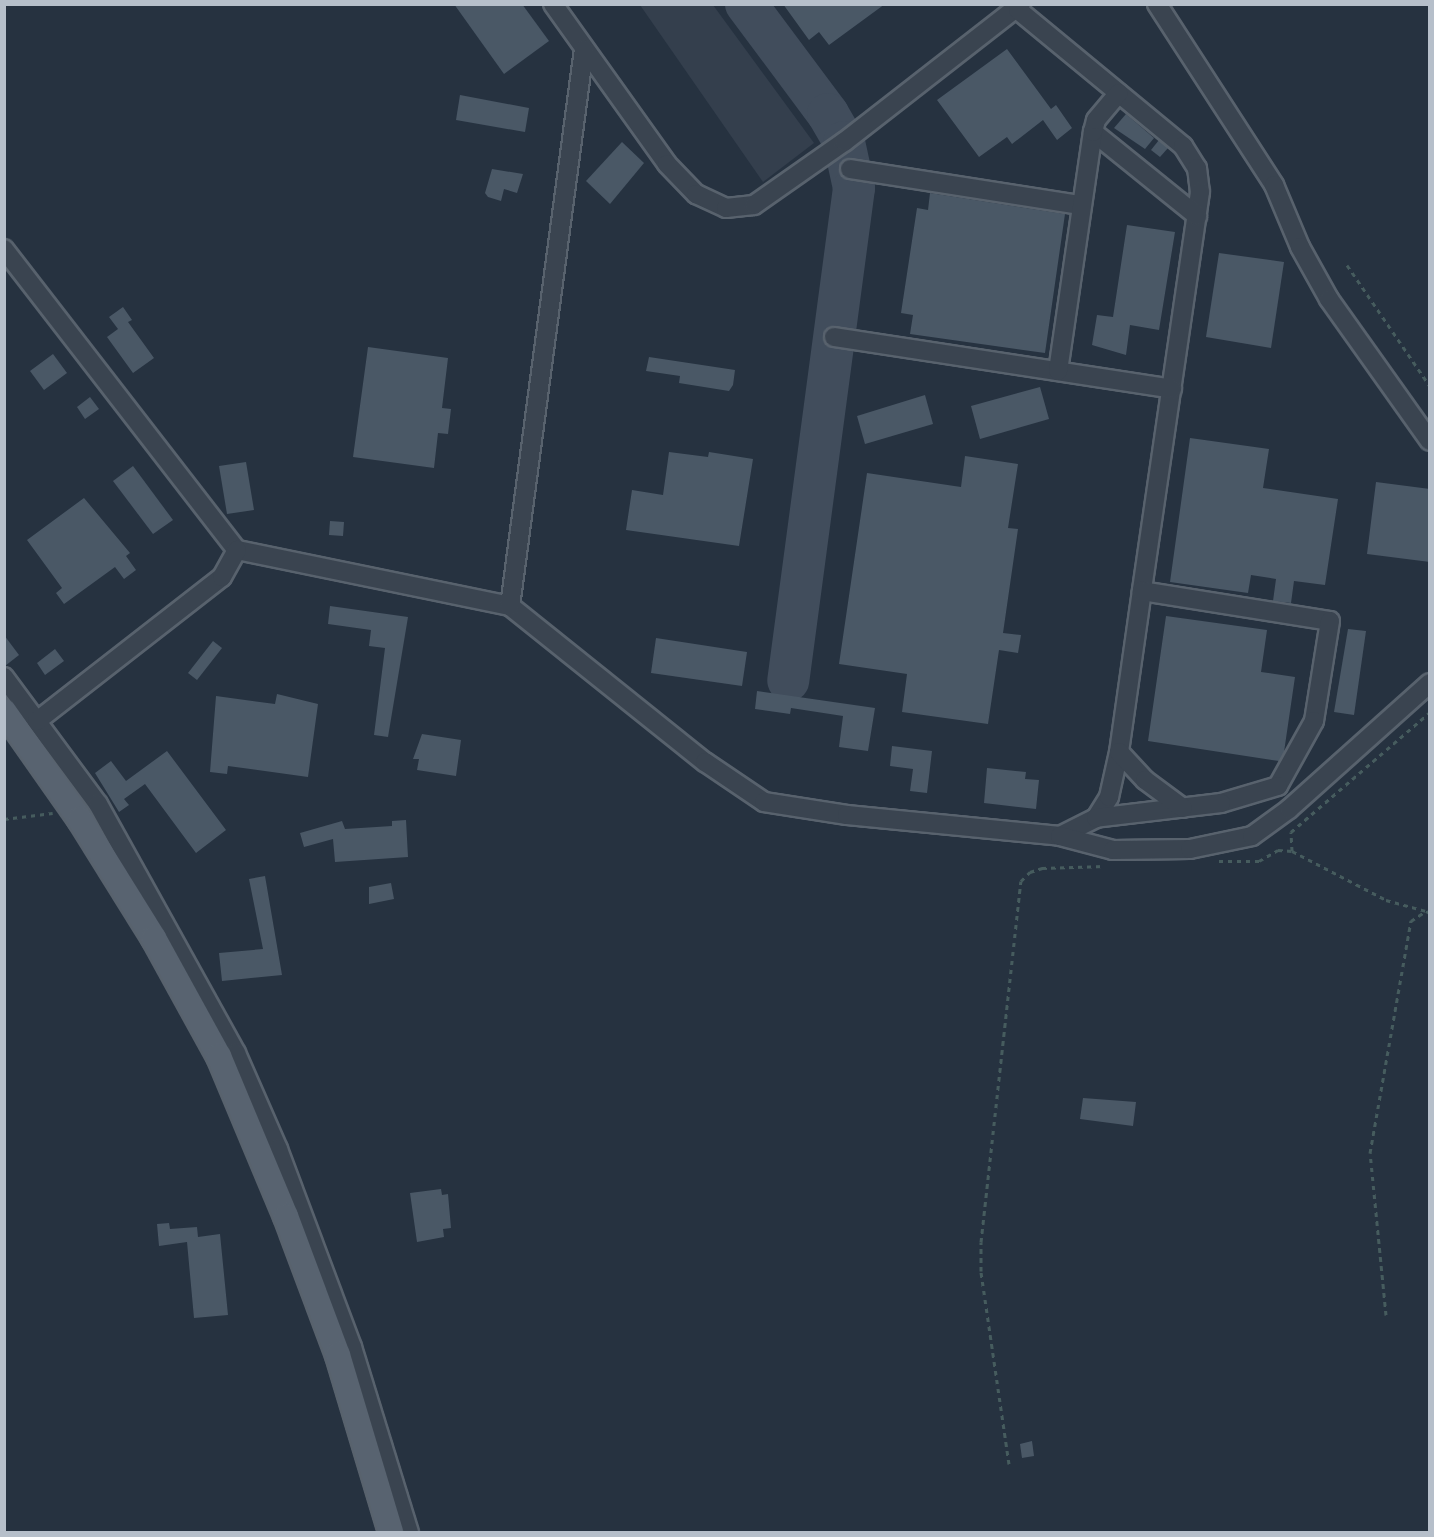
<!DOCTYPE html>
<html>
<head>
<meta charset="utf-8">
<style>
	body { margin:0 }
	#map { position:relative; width:1434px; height:1537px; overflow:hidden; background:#263240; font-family:Jost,sans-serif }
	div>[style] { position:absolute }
	.airport>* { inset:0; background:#343f4d }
	.taxiway>* { height:42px; margin:-21px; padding:0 21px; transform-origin:21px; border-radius:21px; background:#414d5c }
	.building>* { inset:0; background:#4a5866 }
	.path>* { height:3px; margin-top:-1.5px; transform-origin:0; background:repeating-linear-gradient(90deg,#465c5e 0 4.5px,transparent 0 9px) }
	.roads { filter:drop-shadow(2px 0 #58626d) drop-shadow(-2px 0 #58626d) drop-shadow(0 2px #58626d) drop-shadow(0 -2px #58626d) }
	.minor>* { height:18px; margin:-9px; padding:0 9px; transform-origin:9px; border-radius:9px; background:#3a4450 }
	.major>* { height:24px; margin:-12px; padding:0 12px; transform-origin:12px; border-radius:12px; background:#586370 }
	span { translate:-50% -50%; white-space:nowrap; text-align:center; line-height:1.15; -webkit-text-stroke:4.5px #1e2935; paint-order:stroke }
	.frame { position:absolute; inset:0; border:6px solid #b6bfca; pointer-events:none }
</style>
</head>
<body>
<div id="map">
	<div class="airport">
		<i style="clip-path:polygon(640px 5px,713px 5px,814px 143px,763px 182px)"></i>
	</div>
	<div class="taxiway">
		<i style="left:746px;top:4px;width:137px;rotate:53.3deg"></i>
		<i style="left:828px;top:114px;width:32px;rotate:60deg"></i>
		<i style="left:844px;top:142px;width:47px;rotate:77.7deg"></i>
		<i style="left:854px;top:188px;width:497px;rotate:97.6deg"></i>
	</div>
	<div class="building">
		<i style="clip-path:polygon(454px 4px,522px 4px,549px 41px,504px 74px)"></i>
		<i style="clip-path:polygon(783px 4px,885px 4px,829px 45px,819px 32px,809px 40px)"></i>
		<i style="clip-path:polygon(1007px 49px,1051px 109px,1056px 105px,1072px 128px,1057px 140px,1043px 120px,1012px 144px,1007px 137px,979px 157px,937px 100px)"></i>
		<i style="clip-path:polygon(460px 95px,529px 108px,525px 132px,456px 120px)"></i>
		<i style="clip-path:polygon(1126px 114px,1154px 138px,1145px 149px,1114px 128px)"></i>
		<i style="clip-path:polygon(1159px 140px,1168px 148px,1160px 157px,1151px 150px)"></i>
		<i style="clip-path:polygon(622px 142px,644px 163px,610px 204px,586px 181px)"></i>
		<i style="clip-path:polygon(492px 169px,523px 174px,517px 193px,504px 189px,501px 201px,488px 197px,485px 193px)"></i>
		<i style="clip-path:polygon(930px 193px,1065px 214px,1045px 353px,910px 334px,913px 315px,901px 313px,917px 208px,928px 210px)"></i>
		<i style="clip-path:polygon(1127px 225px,1175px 232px,1159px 330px,1130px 325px,1126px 355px,1092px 345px,1097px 315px,1113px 317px)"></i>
		<i style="clip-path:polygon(1219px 253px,1284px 262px,1271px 348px,1206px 337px)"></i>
		<i style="clip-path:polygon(123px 307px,132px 320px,128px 322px,154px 358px,133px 373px,107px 337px,118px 329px,109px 317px)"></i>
		<i style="clip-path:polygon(368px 347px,448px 358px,442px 408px,451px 409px,448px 434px,438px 433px,434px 468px,353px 457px)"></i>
		<i style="clip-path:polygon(53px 354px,67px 373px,44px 390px,30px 371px)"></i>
		<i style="clip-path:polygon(649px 357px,735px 370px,733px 385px,729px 391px,679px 383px,680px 376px,646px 371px)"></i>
		<i style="clip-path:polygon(1040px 387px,1049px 419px,980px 439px,971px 406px)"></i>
		<i style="clip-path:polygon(925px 395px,933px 424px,865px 444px,857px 416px)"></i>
		<i style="clip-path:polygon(90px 397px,99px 409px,85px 419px,77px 407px)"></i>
		<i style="clip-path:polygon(1190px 438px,1269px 449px,1263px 488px,1338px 499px,1325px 585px,1294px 581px,1291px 603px,1273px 601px,1276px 579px,1251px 575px,1248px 593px,1170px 582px)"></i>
		<i style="clip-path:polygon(669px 452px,708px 457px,709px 452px,753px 459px,739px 546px,626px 530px,632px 490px,663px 495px)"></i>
		<i style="clip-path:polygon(965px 456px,1018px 464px,1008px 528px,1018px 529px,1003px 633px,1021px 635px,1018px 653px,999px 650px,988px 724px,902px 712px,907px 674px,839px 664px,867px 473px,961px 487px)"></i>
		<i style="clip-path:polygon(246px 462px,254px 510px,227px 514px,219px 466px)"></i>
		<i style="clip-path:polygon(133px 466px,173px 520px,153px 534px,113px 481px)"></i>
		<i style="clip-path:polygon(1376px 482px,1430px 489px,1430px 562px,1367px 554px)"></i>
		<i style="clip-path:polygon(84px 498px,130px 553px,126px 556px,136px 570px,124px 579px,115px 567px,64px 604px,56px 593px,62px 588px,27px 540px)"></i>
		<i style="clip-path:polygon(330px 521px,344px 522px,343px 536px,329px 535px)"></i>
		<i style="clip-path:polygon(330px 606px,408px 617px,388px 737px,374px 735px,385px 648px,369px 646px,371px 630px,328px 624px)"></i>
		<i style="clip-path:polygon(1166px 616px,1267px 630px,1261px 672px,1295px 677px,1284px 752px,1279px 761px,1148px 741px)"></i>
		<i style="clip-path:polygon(1348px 629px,1366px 631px,1354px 715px,1334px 712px)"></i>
		<i style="clip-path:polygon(4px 635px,19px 655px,5px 666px,4px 666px)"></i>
		<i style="clip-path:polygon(656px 638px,747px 652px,742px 686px,651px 673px)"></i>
		<i style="clip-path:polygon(213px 641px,222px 648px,197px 680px,188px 673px)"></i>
		<i style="clip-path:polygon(55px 649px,64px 661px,45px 675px,37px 663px)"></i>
		<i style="clip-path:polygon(757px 691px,875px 708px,868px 751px,839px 747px,843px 716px,791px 708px,790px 714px,755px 709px)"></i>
		<i style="clip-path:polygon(277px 694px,318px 704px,308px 777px,228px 766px,227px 774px,210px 772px,216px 696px,275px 704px)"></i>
		<i style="clip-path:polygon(422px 734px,461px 740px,456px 776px,417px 770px,419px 759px,413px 759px)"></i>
		<i style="clip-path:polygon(892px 746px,932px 751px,927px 793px,910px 791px,913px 769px,890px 766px)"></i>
		<i style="clip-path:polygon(167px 751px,226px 830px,196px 853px,145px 784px,124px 799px,129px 805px,119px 812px,95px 773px,111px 761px,126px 781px)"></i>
		<i style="clip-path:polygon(987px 768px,1026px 772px,1025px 779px,1039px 780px,1036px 809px,984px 803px)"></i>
		<i style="clip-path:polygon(406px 820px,408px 857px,335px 862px,333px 839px,304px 847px,300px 833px,342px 821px,345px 829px,392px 826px,392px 821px)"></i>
		<i style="clip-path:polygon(265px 876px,282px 975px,222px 981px,219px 953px,263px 949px,249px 879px)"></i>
		<i style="clip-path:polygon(391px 883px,394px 899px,369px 904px,369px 887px)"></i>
		<i style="clip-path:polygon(1083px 1098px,1136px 1102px,1133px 1126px,1080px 1119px)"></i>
		<i style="clip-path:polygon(441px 1189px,442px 1195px,448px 1194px,451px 1228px,443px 1229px,444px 1237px,417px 1242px,410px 1193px)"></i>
		<i style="clip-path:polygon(169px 1223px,170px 1229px,197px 1227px,198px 1237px,220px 1234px,228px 1315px,194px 1318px,187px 1242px,159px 1246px,157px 1224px)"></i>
		<i style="clip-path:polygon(1032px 1441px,1034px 1456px,1022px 1458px,1020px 1444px)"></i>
	</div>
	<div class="path">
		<i style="left:1347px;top:265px;width:147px;rotate:55.6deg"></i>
		<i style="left:4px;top:819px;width:49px;rotate:-7deg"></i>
		<i style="left:1292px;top:851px;width:19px;rotate:-93deg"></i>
		<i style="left:1291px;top:832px;width:184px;rotate:-40.8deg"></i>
		<i style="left:1219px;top:861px;width:40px"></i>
		<i style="left:1259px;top:861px;width:22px;rotate:-30deg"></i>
		<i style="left:1278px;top:850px;width:14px;rotate:4deg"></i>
		<i style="left:1292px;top:851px;width:106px;rotate:27.5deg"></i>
		<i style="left:1386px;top:900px;width:41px;rotate:15.4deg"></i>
		<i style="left:1386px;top:1315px;width:163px;rotate:-95.6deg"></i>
		<i style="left:1370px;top:1153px;width:236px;rotate:-80deg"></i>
		<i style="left:1411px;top:921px;width:18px;rotate:-34deg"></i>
		<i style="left:1426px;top:911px;width:4px;rotate:27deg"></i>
		<i style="left:1009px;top:1464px;width:195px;rotate:-98.3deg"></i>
		<i style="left:981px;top:1271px;width:29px;rotate:-90deg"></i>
		<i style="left:981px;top:1242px;width:363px;rotate:-83.7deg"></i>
		<i style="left:1021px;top:881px;width:13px;rotate:-45deg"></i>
		<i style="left:1030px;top:872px;width:13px;rotate:-18deg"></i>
		<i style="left:1042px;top:868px;width:63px;rotate:-1.8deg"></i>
	</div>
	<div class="roads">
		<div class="minor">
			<i style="left:553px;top:4px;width:196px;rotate:54.5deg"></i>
			<i style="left:667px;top:164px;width:42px;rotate:46deg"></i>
			<i style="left:696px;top:194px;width:33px;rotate:25deg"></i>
			<i style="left:726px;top:208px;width:28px;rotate:-6deg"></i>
			<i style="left:754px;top:205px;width:110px;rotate:-35deg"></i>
			<i style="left:844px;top:142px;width:224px;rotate:-37.9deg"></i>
			<i style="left:1157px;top:4px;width:216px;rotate:57.1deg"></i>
			<i style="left:1274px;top:185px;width:67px;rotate:67.2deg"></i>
			<i style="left:1300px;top:247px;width:60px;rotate:60.9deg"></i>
			<i style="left:1329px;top:299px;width:174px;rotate:54.6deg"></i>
			<i style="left:1018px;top:10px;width:214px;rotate:39.5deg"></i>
			<i style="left:1183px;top:146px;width:26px;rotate:58deg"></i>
			<i style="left:1197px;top:168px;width:24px;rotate:83deg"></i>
			<i style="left:1200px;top:192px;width:403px;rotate:98.3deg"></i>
			<i style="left:1093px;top:132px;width:134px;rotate:38.9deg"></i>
			<i style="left:850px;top:169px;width:234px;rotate:8.9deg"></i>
			<i style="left:4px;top:249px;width:381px;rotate:52.3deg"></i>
			<i style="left:237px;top:550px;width:279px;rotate:11.6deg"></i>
			<i style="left:510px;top:606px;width:250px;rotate:38.7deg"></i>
			<i style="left:705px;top:762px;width:71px;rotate:34.1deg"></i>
			<i style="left:764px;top:802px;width:84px;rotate:8.9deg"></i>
			<i style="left:847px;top:815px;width:214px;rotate:5.6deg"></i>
			<i style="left:1060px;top:836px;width:40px;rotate:-26.6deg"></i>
			<i style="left:1096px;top:818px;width:25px;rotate:-58deg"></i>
			<i style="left:1109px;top:797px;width:46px;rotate:-77.5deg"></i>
			<i style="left:1119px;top:752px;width:163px;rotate:-81.9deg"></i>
			<i style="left:1142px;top:591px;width:190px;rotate:9.1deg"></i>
			<i style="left:1330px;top:621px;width:101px;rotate:99.1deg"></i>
			<i style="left:1314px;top:721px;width:74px;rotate:119deg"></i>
			<i style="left:1278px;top:786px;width:59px;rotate:163.4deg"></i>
			<i style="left:1221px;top:803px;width:126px;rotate:173.2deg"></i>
			<i style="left:834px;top:337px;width:342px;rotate:8.7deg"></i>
			<i style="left:1058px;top:371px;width:242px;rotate:-81.7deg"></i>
			<i style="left:1093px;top:132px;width:12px;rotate:-76deg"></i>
			<i style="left:1096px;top:120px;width:35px;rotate:-50deg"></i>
			<i style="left:510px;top:606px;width:562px;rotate:-82.43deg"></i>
			<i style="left:4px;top:677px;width:158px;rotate:53.5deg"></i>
			<i style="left:98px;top:804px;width:285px;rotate:61deg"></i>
			<i style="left:236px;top:1053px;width:105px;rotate:66.4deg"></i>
			<i style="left:278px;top:1149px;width:211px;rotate:69.5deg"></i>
			<i style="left:352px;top:1347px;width:194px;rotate:72.9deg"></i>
			<i style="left:37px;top:721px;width:234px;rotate:-37.9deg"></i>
			<i style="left:222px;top:577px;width:31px;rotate:-61deg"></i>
			<i style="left:1119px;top:752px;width:38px;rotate:47deg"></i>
			<i style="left:1145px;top:780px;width:47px;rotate:36.4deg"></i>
			<i style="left:1060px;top:836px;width:55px;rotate:14.8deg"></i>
			<i style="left:1113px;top:850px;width:77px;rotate:-0.7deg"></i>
			<i style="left:1190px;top:849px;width:63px;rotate:-11.8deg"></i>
			<i style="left:1252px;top:836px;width:46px;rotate:-36.1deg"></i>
			<i style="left:1289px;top:809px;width:189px;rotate:-41.8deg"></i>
		</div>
		<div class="major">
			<i style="left:4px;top:711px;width:132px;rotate:54.9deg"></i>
			<i style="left:80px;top:819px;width:140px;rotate:58.1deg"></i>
			<i style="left:154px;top:938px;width:135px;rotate:61.2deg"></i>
			<i style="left:219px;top:1056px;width:173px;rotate:67.3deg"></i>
			<i style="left:286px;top:1216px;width:148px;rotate:69.5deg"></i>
			<i style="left:338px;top:1355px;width:185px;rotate:73.3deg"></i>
		</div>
	</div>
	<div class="frame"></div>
</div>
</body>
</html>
